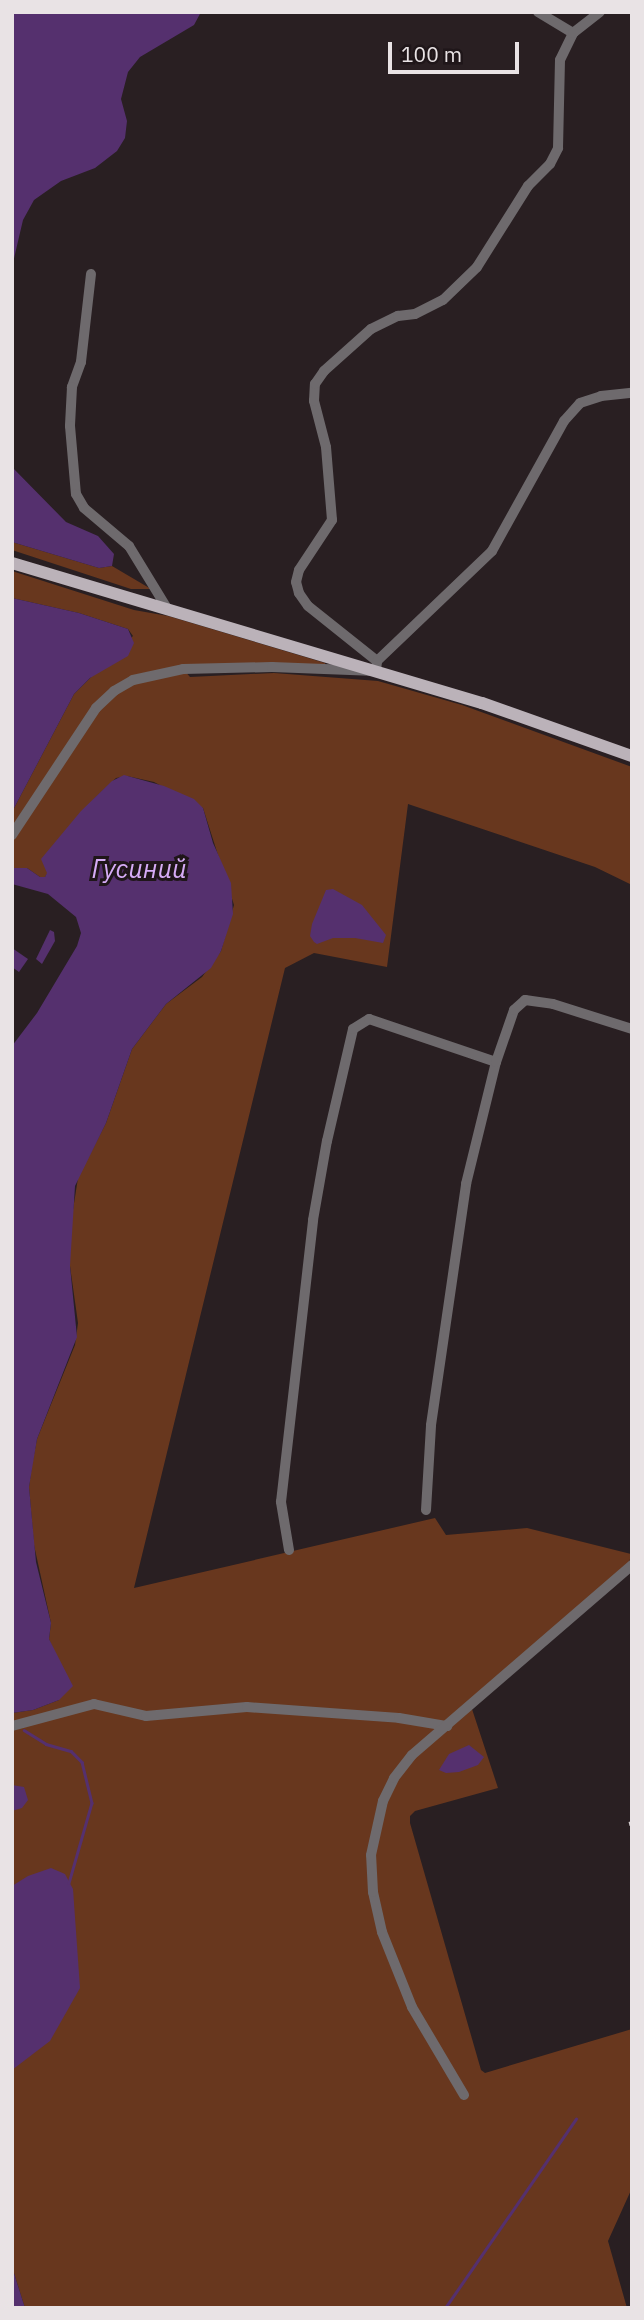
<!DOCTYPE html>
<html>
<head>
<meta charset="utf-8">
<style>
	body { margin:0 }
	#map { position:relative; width:644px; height:2320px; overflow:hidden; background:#291f22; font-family:"IBM Plex Sans",sans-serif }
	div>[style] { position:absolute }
	.green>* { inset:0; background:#68371e }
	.water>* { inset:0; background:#55306e }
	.stream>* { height:2.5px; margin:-1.25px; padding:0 1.25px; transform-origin:1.25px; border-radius:1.25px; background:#55306e }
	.minor>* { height:10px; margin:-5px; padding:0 5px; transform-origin:5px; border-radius:5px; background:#6e6a6d }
	.major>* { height:12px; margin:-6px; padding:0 6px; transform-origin:6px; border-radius:6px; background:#bbb2b9 }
	.rail>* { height:5px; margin-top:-2.5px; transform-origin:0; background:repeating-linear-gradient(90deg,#1f1619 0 8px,#d1cbcd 0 16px); box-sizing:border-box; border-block:2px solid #d1cbcd }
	span { translate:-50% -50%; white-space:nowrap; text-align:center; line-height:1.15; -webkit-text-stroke:6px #1f1619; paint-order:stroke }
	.water-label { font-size:26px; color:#d6acf6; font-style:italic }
	.frame { position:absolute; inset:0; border:14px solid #e9e3e5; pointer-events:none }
	.scale { position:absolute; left:388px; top:42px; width:131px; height:32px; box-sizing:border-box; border:4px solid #e9e3e5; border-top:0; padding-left:9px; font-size:21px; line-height:24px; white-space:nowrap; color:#e9e3e5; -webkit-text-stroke:5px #1f1619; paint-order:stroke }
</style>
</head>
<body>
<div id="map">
	<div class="green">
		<i style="clip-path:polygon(12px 542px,99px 568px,112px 566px,151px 589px,131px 589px,12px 550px)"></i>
		<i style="clip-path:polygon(12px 571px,134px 610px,168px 616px,325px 663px,326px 667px,184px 670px,190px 677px,274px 673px,378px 681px,462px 705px,632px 767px,632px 885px,595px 867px,408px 804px,387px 967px,314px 953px,285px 968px,134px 1588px,435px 1518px,446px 1535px,527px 1528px,631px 1554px,628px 1568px,471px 1706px,498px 1788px,415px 1811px,410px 1816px,410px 1823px,481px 2070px,485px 2073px,632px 2029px,632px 2188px,608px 2241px,627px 2308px,25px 2308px,12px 2267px,12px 1713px,33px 1710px,59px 1700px,54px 1651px,49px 1639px,51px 1623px,34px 1545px,29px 1487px,32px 1465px,37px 1439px,75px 1345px,78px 1323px,70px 1266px,70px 1229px,78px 1178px,106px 1123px,132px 1049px,166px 1004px,202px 977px,221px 951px,234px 905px,203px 808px,154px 782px,127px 776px,116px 778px,94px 799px,45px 877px,40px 877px,27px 868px,12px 868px,12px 812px,74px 694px,133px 636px,128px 629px,79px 613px,12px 598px)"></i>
	</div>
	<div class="water">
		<i style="clip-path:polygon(12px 12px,201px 12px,194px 25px,140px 57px,128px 72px,121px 99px,127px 121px,125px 138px,117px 151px,95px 168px,61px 181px,34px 200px,23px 220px,12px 267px)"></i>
		<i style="clip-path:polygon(12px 467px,66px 522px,98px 536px,114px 554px,112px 566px,99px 568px,12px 542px)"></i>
		<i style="clip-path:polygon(12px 598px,79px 613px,128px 629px,134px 643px,128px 656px,90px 678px,74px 694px,12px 812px)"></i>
		<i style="clip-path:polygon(124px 775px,164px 786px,194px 799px,203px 808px,213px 843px,231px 883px,233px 914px,221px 951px,211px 968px,166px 1004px,132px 1049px,106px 1123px,75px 1186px,70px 1266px,77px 1337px,37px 1439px,29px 1487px,36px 1562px,51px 1623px,49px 1639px,73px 1686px,59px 1700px,33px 1710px,12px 1713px,12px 1046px,37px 1013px,77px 946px,81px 933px,76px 917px,48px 894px,12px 884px,12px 868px,27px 868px,40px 877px,45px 877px,47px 873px,41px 859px,81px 811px,112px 781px)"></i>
		<i style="clip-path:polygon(333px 889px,362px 905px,386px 935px,383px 943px,355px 938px,333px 938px,317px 944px,314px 942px,310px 936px,312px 924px,326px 890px)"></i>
		<i style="clip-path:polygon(50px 930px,54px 932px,55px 941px,42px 964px,36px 959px)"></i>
		<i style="clip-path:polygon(12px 948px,28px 959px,19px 972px,12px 967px)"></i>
		<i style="clip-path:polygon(469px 1745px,484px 1757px,478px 1765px,459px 1772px,446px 1773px,439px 1770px,449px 1754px)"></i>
		<i style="clip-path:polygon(12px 1785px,24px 1787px,28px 1800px,22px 1808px,12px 1811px)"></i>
		<i style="clip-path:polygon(51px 1868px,65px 1874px,73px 1889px,80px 1988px,50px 2041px,12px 2070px,12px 1886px,28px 1876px)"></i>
		<i style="clip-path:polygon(12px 2267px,25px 2308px,12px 2308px)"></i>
	</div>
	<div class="stream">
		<i style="left:24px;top:1730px;width:26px;rotate:32deg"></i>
		<i style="left:46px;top:1744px;width:26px;rotate:16deg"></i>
		<i style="left:71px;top:1751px;width:16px;rotate:45deg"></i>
		<i style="left:82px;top:1762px;width:42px;rotate:76.3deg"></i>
		<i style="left:92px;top:1803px;width:83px;rotate:106deg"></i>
		<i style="left:445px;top:2308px;width:230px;rotate:-55.3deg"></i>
	</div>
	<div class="minor">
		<i style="left:538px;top:12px;width:41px;rotate:31deg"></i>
		<i style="left:91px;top:274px;width:89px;rotate:96.5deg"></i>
		<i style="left:81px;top:362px;width:27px;rotate:110deg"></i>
		<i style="left:72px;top:387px;width:39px;rotate:93deg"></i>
		<i style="left:70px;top:426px;width:68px;rotate:85deg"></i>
		<i style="left:76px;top:494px;width:16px;rotate:60deg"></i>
		<i style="left:84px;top:508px;width:59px;rotate:40.2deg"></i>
		<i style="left:129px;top:546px;width:75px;rotate:58.6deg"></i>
		<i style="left:377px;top:661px;width:88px;rotate:-141.4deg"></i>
		<i style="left:308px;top:606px;width:16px;rotate:-125deg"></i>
		<i style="left:299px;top:593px;width:11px;rotate:-105deg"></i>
		<i style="left:296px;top:582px;width:12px;rotate:-76deg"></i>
		<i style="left:299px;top:570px;width:60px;rotate:-56.6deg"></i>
		<i style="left:332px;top:520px;width:73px;rotate:-94.7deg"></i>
		<i style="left:326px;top:447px;width:48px;rotate:-104.6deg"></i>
		<i style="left:314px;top:401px;width:17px;rotate:-87deg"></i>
		<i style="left:315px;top:384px;width:16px;rotate:-55deg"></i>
		<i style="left:324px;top:371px;width:63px;rotate:-41.8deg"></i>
		<i style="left:371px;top:329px;width:30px;rotate:-26deg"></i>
		<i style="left:398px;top:316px;width:17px;rotate:-7deg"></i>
		<i style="left:415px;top:314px;width:31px;rotate:-27deg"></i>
		<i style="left:443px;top:300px;width:47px;rotate:-44.1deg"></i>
		<i style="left:477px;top:267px;width:96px;rotate:-57.8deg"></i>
		<i style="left:528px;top:186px;width:31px;rotate:-45deg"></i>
		<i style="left:550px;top:164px;width:18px;rotate:-63deg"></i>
		<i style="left:558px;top:148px;width:88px;rotate:-88.7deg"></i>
		<i style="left:560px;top:60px;width:30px;rotate:-64deg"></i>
		<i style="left:573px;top:33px;width:34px;rotate:-38deg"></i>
		<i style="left:12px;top:835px;width:152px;rotate:-56.5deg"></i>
		<i style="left:96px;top:708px;width:25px;rotate:-43deg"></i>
		<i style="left:114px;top:691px;width:22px;rotate:-30deg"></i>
		<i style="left:133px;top:680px;width:51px;rotate:-12.4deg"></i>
		<i style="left:183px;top:669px;width:89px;rotate:-1.3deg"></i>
		<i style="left:272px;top:667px;width:104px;rotate:2.2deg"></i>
		<i style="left:376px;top:671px;width:10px;rotate:-84deg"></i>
		<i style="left:377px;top:661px;width:159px;rotate:-43.7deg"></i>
		<i style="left:492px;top:551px;width:149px;rotate:-61deg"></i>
		<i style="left:564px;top:421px;width:24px;rotate:-48deg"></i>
		<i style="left:580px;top:403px;width:22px;rotate:-18deg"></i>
		<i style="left:601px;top:396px;width:31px;rotate:-6deg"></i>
		<i style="left:426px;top:1510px;width:85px;rotate:-86.6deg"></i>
		<i style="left:431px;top:1425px;width:244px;rotate:-81.7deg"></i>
		<i style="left:466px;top:1184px;width:126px;rotate:-76.2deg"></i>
		<i style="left:289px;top:1550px;width:49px;rotate:-99.5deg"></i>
		<i style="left:281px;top:1502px;width:284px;rotate:-83.5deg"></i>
		<i style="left:313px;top:1220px;width:80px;rotate:-80deg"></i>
		<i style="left:327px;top:1141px;width:115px;rotate:-76.9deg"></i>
		<i style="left:353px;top:1029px;width:19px;rotate:-32deg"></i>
		<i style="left:369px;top:1019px;width:134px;rotate:18.7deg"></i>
		<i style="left:496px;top:1062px;width:55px;rotate:-70.9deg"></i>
		<i style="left:514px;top:1010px;width:15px;rotate:-42deg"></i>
		<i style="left:525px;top:1000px;width:28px;rotate:8deg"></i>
		<i style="left:553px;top:1004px;width:83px;rotate:17.6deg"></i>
		<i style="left:12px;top:1726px;width:85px;rotate:-15deg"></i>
		<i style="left:94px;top:1704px;width:53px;rotate:13deg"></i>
		<i style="left:146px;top:1716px;width:101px;rotate:-5.1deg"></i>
		<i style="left:247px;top:1707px;width:152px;rotate:4.1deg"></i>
		<i style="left:399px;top:1718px;width:49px;rotate:9.5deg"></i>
		<i style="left:464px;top:2095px;width:102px;rotate:-120.6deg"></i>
		<i style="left:412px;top:2007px;width:81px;rotate:-111.8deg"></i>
		<i style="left:382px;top:1932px;width:41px;rotate:-102.7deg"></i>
		<i style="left:373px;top:1892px;width:37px;rotate:-93deg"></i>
		<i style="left:371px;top:1855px;width:55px;rotate:-77.5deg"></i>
		<i style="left:383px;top:1801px;width:25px;rotate:-64deg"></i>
		<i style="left:394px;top:1778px;width:29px;rotate:-52deg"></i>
		<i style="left:412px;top:1755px;width:291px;rotate:-40.8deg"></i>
	</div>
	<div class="major">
		<i style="left:12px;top:563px;width:490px;rotate:16.6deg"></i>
		<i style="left:482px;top:703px;width:159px;rotate:19.5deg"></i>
	</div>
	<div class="rail">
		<i style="left:631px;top:1821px;width:4px;rotate:76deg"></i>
	</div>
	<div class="water-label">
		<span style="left:139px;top:869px">Гусиний</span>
	</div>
	<div class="frame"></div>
	<div class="scale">100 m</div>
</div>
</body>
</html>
